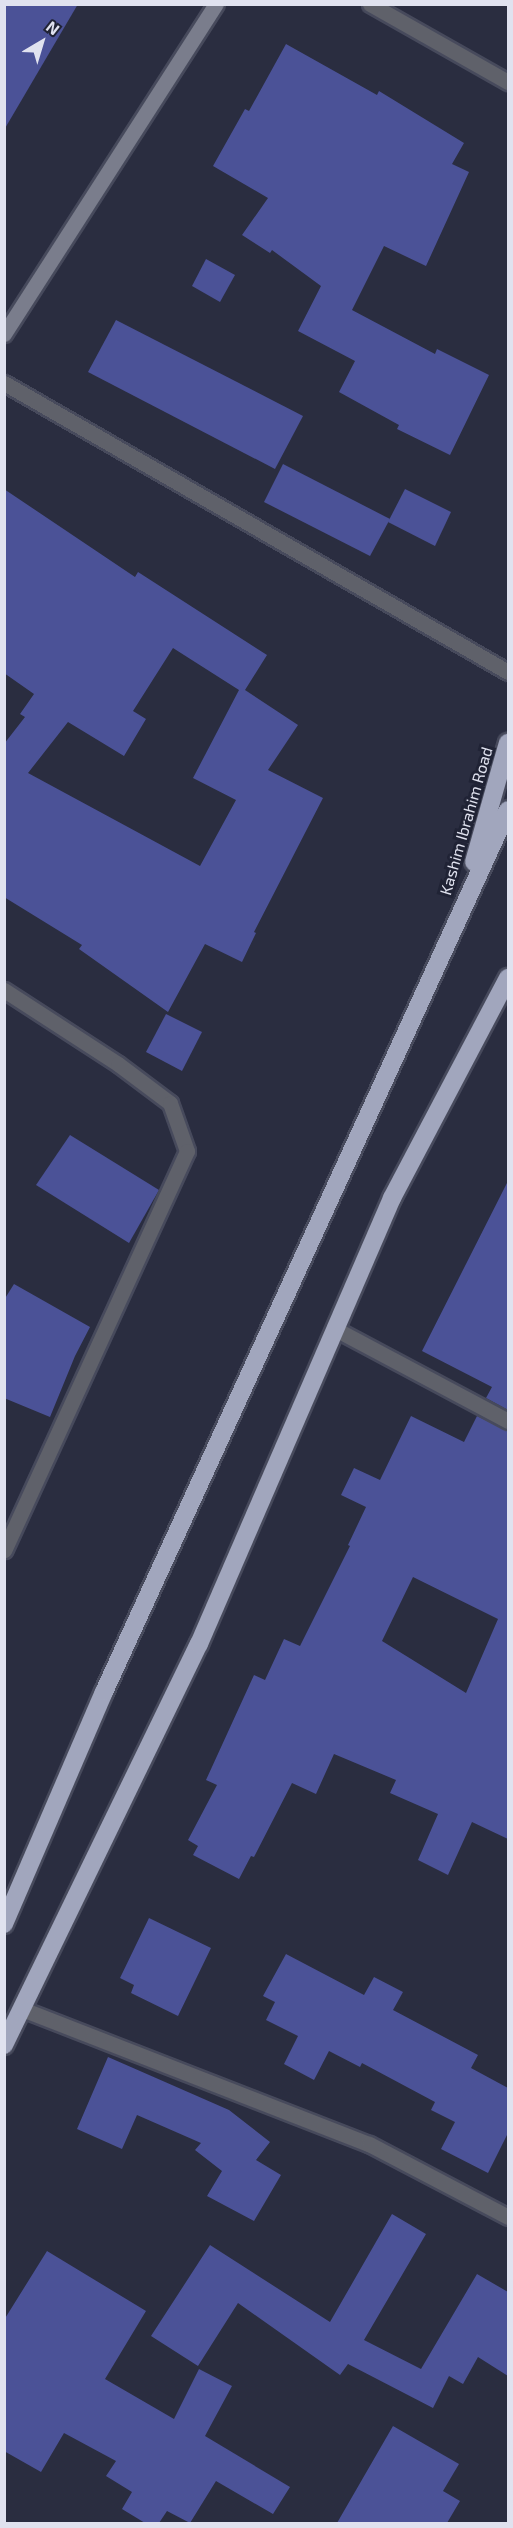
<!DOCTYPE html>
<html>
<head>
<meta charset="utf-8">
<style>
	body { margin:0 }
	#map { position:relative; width:513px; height:2528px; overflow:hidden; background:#2a2d40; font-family:"Exo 2",sans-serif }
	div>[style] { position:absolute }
	.building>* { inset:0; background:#4b5297 }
	.roads { filter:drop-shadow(2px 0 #474a5c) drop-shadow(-2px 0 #474a5c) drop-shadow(0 2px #474a5c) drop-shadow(0 -2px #474a5c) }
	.street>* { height:15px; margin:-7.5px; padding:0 7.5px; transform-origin:7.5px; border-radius:7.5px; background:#5f616a }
	.secondary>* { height:15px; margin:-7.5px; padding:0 7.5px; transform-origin:7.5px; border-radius:7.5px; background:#7a7d8c }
	.highway>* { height:18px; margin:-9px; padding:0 9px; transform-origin:9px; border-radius:9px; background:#a1a6bd }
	span { translate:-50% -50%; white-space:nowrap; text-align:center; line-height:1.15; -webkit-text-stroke:6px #202335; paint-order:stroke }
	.street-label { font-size:16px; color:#e0e2ef }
	.frame { position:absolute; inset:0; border:6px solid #e0e2ef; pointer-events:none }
	.north { position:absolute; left:12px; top:12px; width:60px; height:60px; -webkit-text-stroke:4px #202335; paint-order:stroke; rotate:38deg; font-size:16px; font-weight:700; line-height:24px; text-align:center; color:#e0e2ef }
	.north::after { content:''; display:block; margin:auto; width:21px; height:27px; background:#e0e2ef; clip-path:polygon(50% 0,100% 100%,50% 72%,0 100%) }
</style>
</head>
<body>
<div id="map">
	<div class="building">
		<i style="clip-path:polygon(4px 4px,78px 4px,4px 130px)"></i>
		<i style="clip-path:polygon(286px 44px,377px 95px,379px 91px,464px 143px,452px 164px,469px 172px,426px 266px,384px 246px,352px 310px,435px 354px,437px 349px,489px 375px,450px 455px,397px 429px,399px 425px,339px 392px,355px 361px,298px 331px,321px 286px,272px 250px,270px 253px,242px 235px,268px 198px,213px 166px,245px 109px,249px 111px)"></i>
		<i style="clip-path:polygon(206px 259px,235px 275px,220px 302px,192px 286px)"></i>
		<i style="clip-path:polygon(116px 320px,303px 416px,275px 469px,88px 372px)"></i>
		<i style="clip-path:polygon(283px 464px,390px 519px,370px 556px,264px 502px)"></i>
		<i style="clip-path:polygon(evenodd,4px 489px,135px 577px,138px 572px,267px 655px,245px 690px,298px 725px,268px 770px,323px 798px,254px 932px,256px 933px,242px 962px,205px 944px,168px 1012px,79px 949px,82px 945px,4px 897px,4px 744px,25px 717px,20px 714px,34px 694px,4px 673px,4px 489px,173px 648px,239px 690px,193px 778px,236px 800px,200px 866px,28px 773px,68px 722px,124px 756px,146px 719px,133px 711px,173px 648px)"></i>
		<i style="clip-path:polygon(405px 489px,451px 512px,435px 546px,388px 522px)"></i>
		<i style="clip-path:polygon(166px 1014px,202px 1032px,182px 1071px,146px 1052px)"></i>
		<i style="clip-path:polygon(70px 1135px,159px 1190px,129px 1243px,36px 1185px)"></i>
		<i style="clip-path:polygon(508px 1181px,508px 1410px,486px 1398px,492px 1387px,422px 1351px)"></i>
		<i style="clip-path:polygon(14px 1284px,90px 1327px,75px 1356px,50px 1417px,4px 1398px,4px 1300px)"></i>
		<i style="clip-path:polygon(evenodd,411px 1416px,464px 1442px,477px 1416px,508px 1431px,508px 1839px,472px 1822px,448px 1875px,418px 1860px,438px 1814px,390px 1793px,396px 1780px,334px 1754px,316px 1794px,292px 1783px,254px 1857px,251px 1856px,239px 1879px,193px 1855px,198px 1846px,188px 1840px,217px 1785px,206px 1780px,254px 1675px,265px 1680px,284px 1639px,300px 1646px,350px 1546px,348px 1545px,366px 1507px,341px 1495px,354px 1468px,380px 1480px,411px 1416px,413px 1577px,498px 1619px,466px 1693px,382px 1641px,413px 1577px)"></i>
		<i style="clip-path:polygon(149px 1918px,211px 1948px,178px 2016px,131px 1993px,134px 1985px,120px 1978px)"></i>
		<i style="clip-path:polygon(286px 1954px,364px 1995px,374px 1977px,403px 1992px,393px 2010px,478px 2055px,471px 2068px,508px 2088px,508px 2133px,488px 2173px,441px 2149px,455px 2122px,431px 2110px,435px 2102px,362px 2063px,360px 2067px,329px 2051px,314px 2080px,284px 2064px,298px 2036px,266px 2020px,275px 2002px,263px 1996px)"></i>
		<i style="clip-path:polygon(108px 2057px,229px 2110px,270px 2142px,256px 2160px,281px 2175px,254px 2221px,207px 2196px,222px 2171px,195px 2150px,201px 2143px,137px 2115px,122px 2149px,77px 2129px)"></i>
		<i style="clip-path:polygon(392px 2214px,426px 2234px,364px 2340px,421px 2369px,477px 2274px,508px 2292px,508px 2376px,478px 2357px,463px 2384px,449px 2376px,433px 2408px,348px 2364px,340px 2375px,238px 2303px,198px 2366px,151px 2336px,210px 2245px,330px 2322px)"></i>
		<i style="clip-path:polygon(47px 2251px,146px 2311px,105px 2379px,174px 2419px,199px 2369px,232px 2386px,205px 2436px,290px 2487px,273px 2514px,216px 2481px,190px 2523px,167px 2511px,159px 2523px,145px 2523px,122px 2509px,132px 2492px,106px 2476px,116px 2461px,64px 2433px,41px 2472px,4px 2451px,4px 2320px)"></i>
		<i style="clip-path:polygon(393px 2426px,459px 2464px,443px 2491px,460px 2501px,447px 2523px,337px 2523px)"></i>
	</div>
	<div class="roads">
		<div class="street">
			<i style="left:370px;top:4px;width:159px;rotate:29.5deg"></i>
			<i style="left:4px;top:383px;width:581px;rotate:29.83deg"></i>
			<i style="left:4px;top:990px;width:136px;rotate:33deg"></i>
			<i style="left:118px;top:1064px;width:65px;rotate:36.9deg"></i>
			<i style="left:170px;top:1103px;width:51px;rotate:70.5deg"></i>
			<i style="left:187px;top:1151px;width:439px;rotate:114.6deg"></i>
			<i style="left:337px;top:1330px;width:194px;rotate:28deg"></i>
			<i style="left:22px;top:2009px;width:372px;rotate:21.3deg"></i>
			<i style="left:369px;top:2144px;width:157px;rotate:27.7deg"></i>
		</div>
		<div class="secondary">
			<i style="left:4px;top:334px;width:392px;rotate:-57.3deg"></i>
		</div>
		<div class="highway">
			<i style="left:474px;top:862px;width:124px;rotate:-74.1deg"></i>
			<i style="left:4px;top:1924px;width:253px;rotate:-66.7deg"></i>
			<i style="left:104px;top:1692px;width:970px;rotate:-65.39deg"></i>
			<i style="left:4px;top:2045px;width:446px;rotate:-64.1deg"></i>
			<i style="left:199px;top:1644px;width:486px;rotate:-66.6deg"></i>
			<i style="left:392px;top:1198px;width:249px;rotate:-62.2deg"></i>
		</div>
	</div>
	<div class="street-label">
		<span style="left:466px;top:821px;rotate:-74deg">Kashim Ibrahim Road</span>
	</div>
	<div class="frame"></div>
	<div class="north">N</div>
</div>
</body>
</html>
